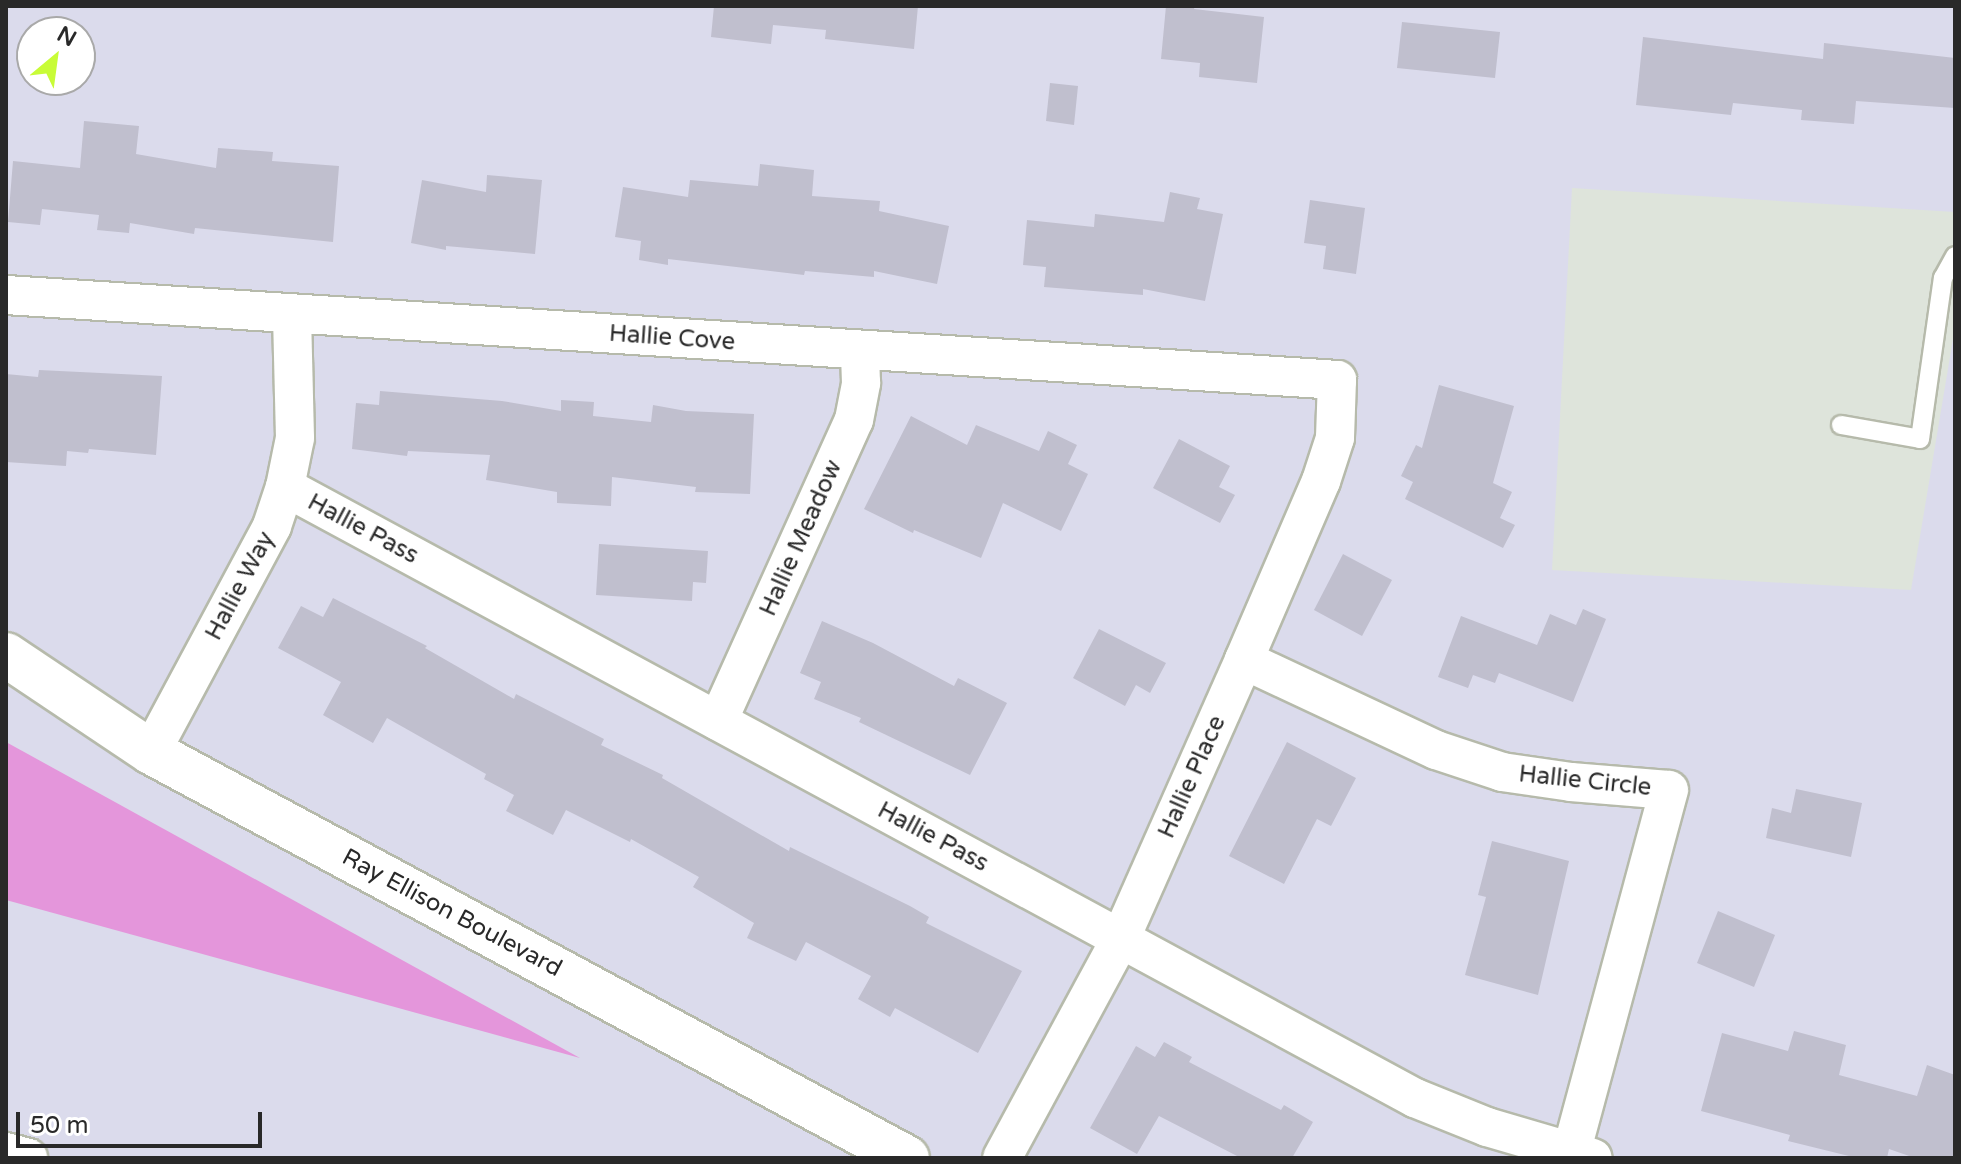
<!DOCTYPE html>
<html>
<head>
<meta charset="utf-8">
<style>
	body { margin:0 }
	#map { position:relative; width:1961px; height:1164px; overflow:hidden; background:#dbdbec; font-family:"Varela Round",sans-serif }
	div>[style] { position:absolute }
	.industrial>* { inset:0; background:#dee4db }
	.green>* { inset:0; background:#e496db }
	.building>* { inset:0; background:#c0bfce }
	.roads { filter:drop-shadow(2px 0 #b6baab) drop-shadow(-2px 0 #b6baab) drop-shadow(0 2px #b6baab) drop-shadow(0 -2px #b6baab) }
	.service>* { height:18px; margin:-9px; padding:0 9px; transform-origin:9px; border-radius:9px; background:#fff }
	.minor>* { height:38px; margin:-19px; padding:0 19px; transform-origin:19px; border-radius:19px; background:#fff }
	.tertiary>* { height:44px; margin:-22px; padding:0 22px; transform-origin:22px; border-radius:22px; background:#fff }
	span { translate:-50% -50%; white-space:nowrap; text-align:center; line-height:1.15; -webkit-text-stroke:6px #fff; paint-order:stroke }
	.street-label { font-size:24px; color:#292929 }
	.frame { position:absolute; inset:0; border:8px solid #292929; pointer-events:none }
	.north { position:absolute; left:16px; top:16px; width:80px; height:80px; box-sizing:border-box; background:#fff; border:2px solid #a9a9a9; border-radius:50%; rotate:29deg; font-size:22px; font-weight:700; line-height:32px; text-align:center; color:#292929 }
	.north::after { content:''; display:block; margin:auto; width:28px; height:36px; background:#c8fc37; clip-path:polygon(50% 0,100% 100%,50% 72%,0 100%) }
	.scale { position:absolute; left:16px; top:1112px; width:246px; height:36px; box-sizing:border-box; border:4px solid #292929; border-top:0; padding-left:10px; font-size:24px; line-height:28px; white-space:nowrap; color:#292929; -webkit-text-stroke:6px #fff; paint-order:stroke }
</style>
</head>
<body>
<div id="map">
	<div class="industrial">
		<i style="clip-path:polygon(1572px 188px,1955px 212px,1955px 327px,1911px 590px,1552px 570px)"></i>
	</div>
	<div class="green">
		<i style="clip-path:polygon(6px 742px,580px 1058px,6px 900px)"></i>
	</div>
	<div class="building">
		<i style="clip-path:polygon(714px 6px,918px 6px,914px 49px,825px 39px,826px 30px,773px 25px,771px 44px,711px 37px)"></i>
		<i style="clip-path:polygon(1166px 6px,1195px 6px,1194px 9px,1264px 17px,1257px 83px,1199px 77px,1200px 63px,1161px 59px)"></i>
		<i style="clip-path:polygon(1402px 22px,1500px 32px,1495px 78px,1397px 68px)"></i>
		<i style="clip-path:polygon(1643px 37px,1823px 59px,1824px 43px,1955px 58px,1955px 108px,1856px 101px,1854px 124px,1801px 120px,1802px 110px,1733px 103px,1731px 115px,1636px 105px)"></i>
		<i style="clip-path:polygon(1050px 83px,1078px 86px,1074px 125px,1046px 121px)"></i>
		<i style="clip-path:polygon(84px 121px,139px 126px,136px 154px,216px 168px,218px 148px,273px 152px,272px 161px,339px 166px,333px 242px,195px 228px,194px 234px,130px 223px,129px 233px,97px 230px,99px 215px,42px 209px,40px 225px,8px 222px,13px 161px,80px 168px)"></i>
		<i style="clip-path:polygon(760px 164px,814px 170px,812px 196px,880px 201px,879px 211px,949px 226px,937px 284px,874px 271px,874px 277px,805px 271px,804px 275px,668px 259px,668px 265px,639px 260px,641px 241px,615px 237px,623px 187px,688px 197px,690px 180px,758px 186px)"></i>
		<i style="clip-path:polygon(487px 175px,542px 180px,535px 254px,446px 246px,446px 250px,411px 243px,422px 180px,486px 192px)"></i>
		<i style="clip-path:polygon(1170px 192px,1200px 198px,1197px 209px,1223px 214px,1205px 301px,1143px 289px,1143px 295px,1044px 287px,1046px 267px,1023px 265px,1027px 220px,1094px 227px,1095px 214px,1164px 222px)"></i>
		<i style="clip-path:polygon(1310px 200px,1365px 208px,1356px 274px,1323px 269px,1326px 246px,1304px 243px)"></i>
		<i style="clip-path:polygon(39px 370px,162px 376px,156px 455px,89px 449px,88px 453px,67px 451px,66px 466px,6px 462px,6px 374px,38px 377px)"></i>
		<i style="clip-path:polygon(1439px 385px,1514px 406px,1493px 483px,1512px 492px,1500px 518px,1515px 525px,1503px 548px,1405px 499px,1413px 482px,1401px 476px,1416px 445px,1422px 448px)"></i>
		<i style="clip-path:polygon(380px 391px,502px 401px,561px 411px,561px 400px,594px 402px,593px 416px,651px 422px,653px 405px,686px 411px,754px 414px,750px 494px,695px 492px,696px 487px,612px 477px,611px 506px,557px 503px,557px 492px,486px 480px,490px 455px,408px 451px,407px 456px,352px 449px,356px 403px,379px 405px)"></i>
		<i style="clip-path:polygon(911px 416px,967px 445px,976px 425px,1039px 451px,1048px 431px,1077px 445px,1068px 464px,1088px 474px,1061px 531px,1003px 503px,981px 558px,914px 530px,913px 533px,864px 509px)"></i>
		<i style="clip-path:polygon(1179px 439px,1230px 466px,1219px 487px,1235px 495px,1220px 523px,1153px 488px)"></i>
		<i style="clip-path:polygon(599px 544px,708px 551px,706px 583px,693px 582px,692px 601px,596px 595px)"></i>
		<i style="clip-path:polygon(1343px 554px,1392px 580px,1362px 636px,1314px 610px)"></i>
		<i style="clip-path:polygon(333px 598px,427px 646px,425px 648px,514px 699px,516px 694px,604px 739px,601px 745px,663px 775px,662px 778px,789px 851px,790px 847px,910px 906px,929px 917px,926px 923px,1022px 971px,978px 1053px,895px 1008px,890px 1017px,858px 999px,871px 976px,806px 942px,796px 961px,747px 938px,754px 923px,693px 887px,699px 877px,631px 839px,630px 842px,566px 810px,553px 835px,506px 811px,514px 795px,484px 779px,486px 774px,387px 718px,373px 743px,323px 715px,341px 682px,278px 648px,301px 606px,323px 617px)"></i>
		<i style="clip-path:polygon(1583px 609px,1606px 619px,1573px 702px,1499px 673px,1495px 683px,1473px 675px,1468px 688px,1438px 677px,1461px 616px,1537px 645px,1550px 614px,1576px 625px)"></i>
		<i style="clip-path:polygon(822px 621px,873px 643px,954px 686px,958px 678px,1007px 703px,970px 775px,859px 722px,861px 718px,814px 699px,821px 682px,800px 673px)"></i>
		<i style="clip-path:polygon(1099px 629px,1166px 663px,1150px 693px,1136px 685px,1125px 706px,1073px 678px)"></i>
		<i style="clip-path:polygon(1287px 742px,1356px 778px,1331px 826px,1317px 819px,1284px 884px,1229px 856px)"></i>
		<i style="clip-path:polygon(1796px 789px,1862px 803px,1851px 857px,1766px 838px,1772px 808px,1791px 813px)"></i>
		<i style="clip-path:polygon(1492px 841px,1569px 861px,1538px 995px,1465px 975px,1486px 897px,1478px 895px)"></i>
		<i style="clip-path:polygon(1718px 911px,1775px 935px,1754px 987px,1697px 963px)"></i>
		<i style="clip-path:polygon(1794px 1031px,1846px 1045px,1839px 1075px,1917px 1096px,1927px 1065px,1955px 1075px,1955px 1158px,1915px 1158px,1889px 1149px,1887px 1158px,1857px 1158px,1788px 1141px,1790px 1135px,1701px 1111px,1722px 1033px,1788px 1051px)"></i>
		<i style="clip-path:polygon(1164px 1042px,1192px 1057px,1189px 1062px,1281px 1110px,1284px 1105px,1313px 1122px,1292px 1158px,1241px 1158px,1159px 1116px,1137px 1154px,1090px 1128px,1136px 1046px,1155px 1057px)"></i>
	</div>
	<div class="roads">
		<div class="service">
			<i style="left:1841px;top:425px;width:80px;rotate:10deg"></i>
			<i style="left:1920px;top:439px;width:163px;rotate:-81.9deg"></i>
			<i style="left:1943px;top:278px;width:25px;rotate:-61deg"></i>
		</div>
		<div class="minor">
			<i style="left:6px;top:295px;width:1334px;rotate:3.65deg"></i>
			<i style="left:1337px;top:380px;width:58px;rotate:92deg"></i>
			<i style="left:1335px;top:438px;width:45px;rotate:108deg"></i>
			<i style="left:1321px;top:481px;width:195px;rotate:113.3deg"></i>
			<i style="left:1244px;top:660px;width:304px;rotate:113.9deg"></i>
			<i style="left:1121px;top:938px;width:250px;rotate:118.4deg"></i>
			<i style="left:285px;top:487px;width:1285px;rotate:28.4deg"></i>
			<i style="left:1415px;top:1098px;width:78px;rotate:21.9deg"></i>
			<i style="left:1487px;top:1127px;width:110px;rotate:16.3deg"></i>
			<i style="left:1244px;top:660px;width:212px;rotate:25.1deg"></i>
			<i style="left:1436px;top:750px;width:70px;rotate:18.4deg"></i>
			<i style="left:1502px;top:772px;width:70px;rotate:8.2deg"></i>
			<i style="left:1571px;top:782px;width:98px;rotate:4.7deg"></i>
			<i style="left:1669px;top:790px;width:375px;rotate:105.1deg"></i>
			<i style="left:718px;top:721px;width:330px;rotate:-65.7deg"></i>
			<i style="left:854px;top:420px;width:38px;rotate:-79deg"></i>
			<i style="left:861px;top:383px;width:33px;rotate:-92deg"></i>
			<i style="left:151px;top:752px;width:256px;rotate:-61.8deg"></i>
			<i style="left:272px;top:526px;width:41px;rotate:-71.6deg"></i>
			<i style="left:285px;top:487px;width:50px;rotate:-78.5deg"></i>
			<i style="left:295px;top:438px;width:124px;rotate:-91.4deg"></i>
			<i style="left:6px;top:1152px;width:23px;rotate:15deg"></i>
		</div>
		<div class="tertiary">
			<i style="left:6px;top:655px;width:174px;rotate:33.8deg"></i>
			<i style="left:151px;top:752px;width:858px;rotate:28.24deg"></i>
		</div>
	</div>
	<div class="street-label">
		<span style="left:672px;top:338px;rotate:4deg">Hallie Cove</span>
		<span style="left:363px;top:529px;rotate:28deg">Hallie Pass</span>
		<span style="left:801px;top:538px;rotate:-66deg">Hallie Meadow</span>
		<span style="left:240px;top:586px;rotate:-62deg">Hallie Way</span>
		<span style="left:1192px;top:777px;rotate:-66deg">Hallie Place</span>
		<span style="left:1585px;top:781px;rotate:6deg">Hallie Circle</span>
		<span style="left:933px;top:837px;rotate:28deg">Hallie Pass</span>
		<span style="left:452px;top:913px;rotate:28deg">Ray Ellison Boulevard</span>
	</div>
	<div class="frame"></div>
	<div class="north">N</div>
	<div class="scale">50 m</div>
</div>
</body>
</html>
